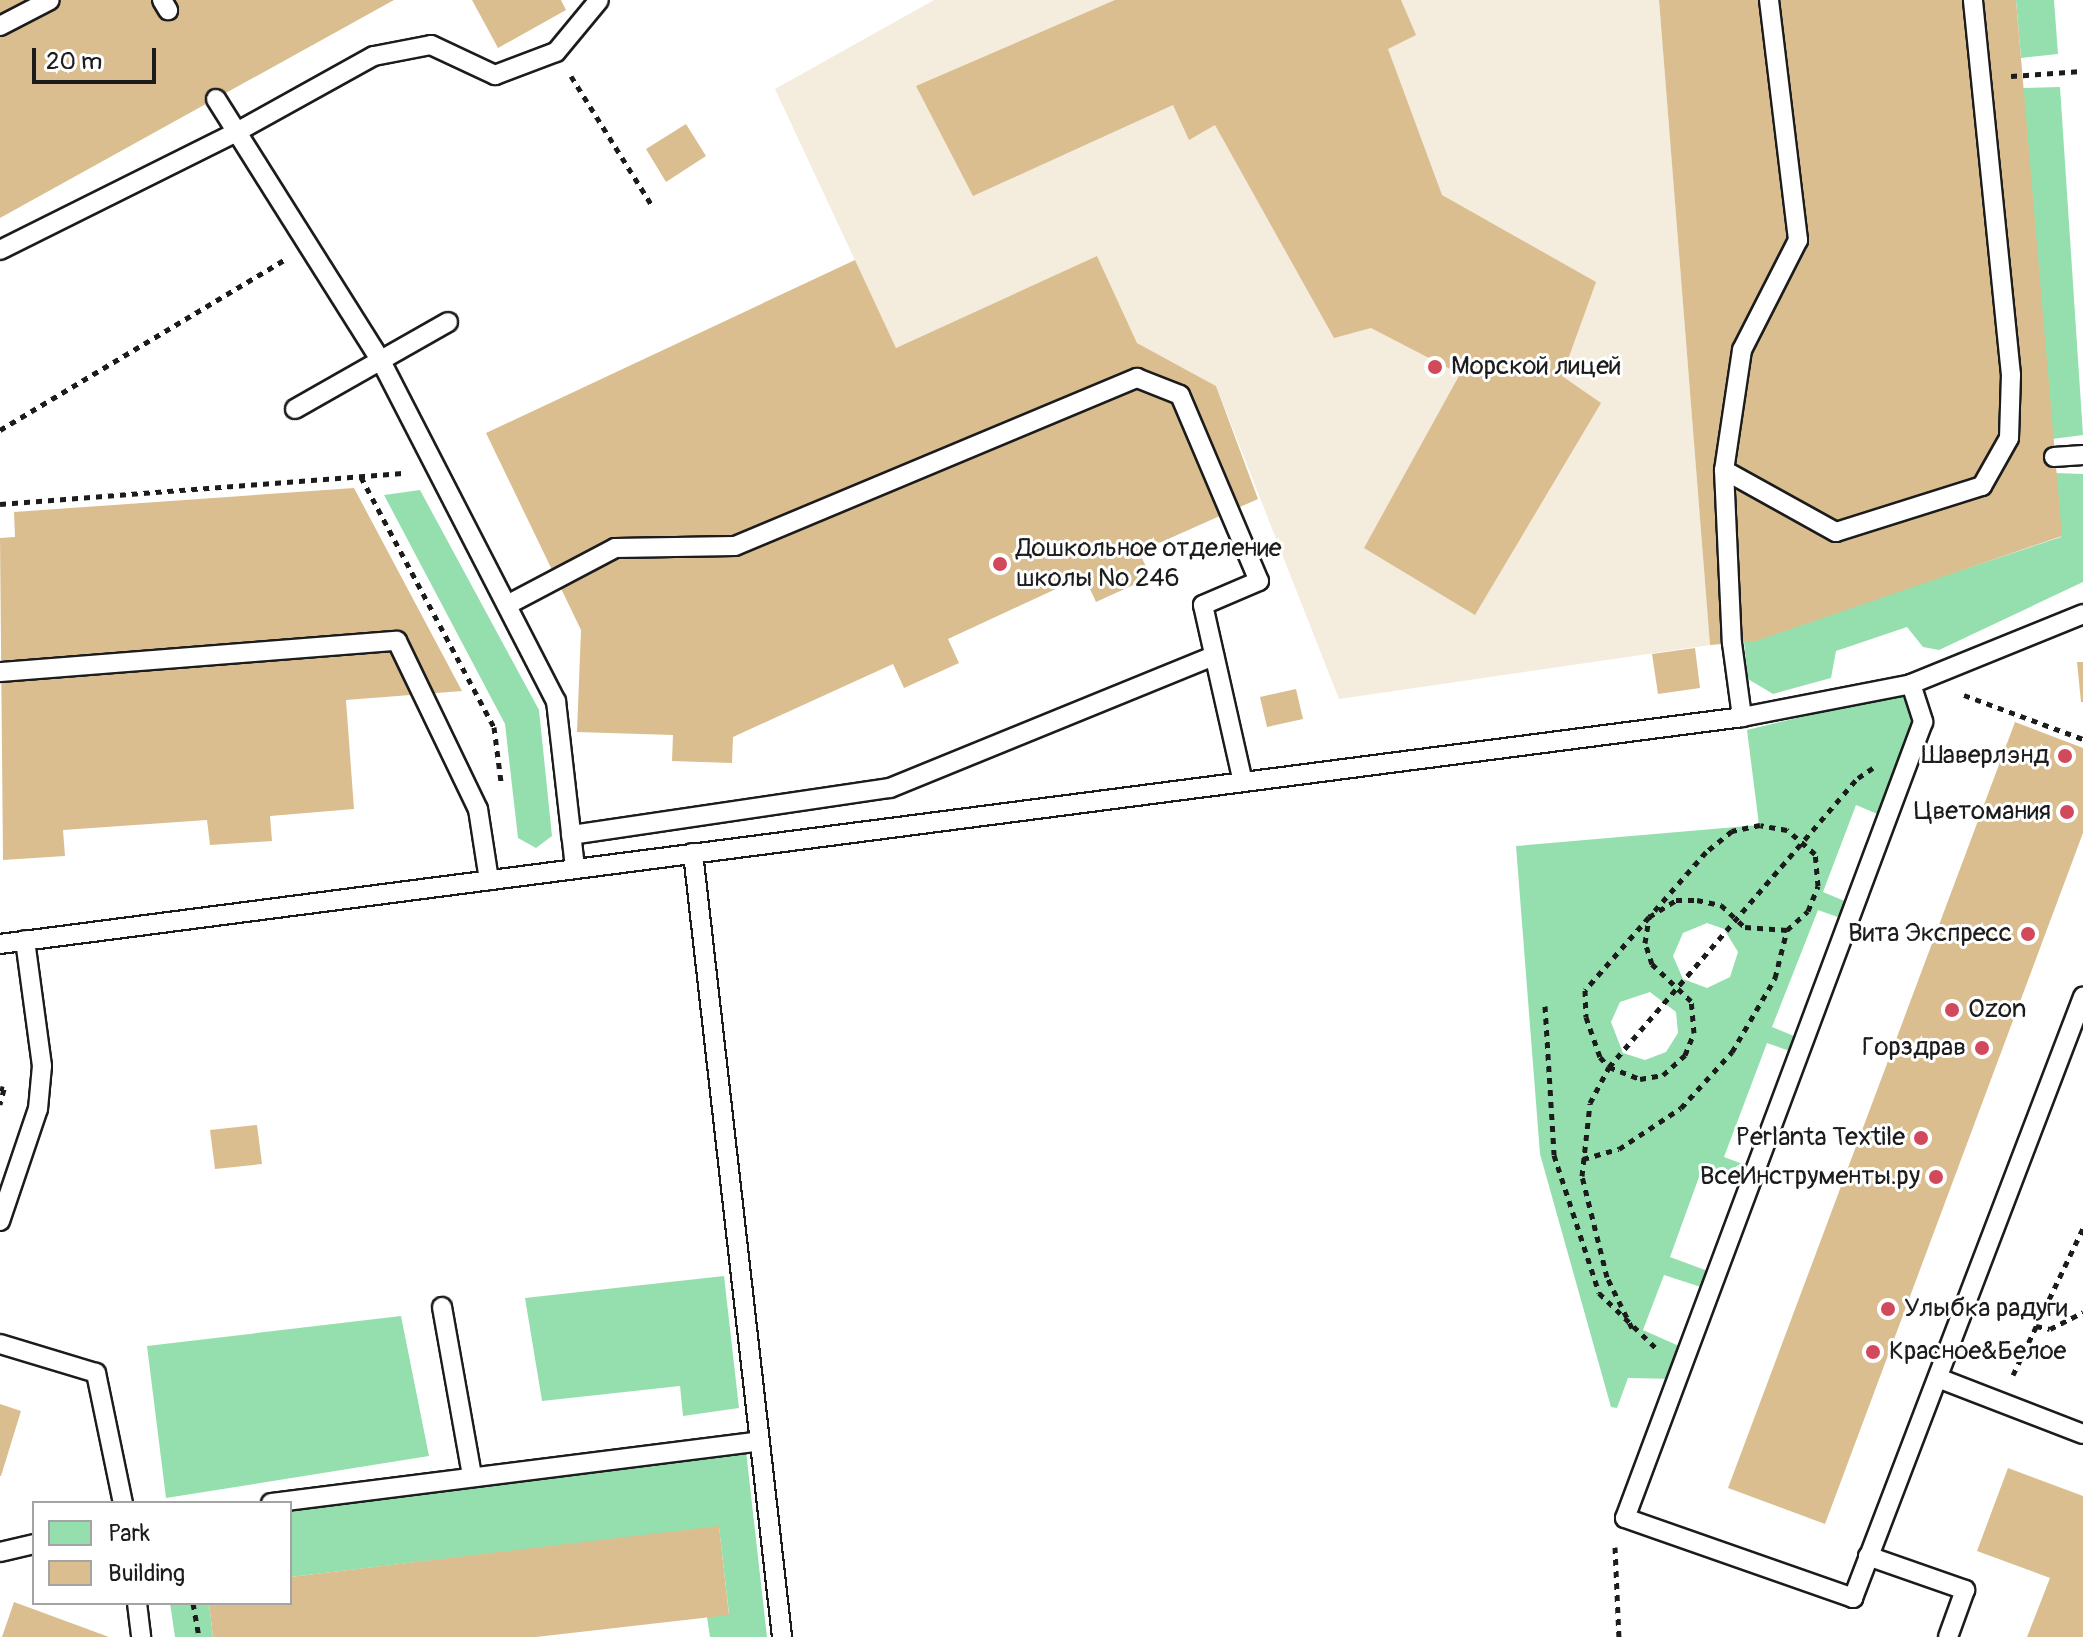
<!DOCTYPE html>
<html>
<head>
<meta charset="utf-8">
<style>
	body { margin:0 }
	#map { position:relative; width:2083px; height:1637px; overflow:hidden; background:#fff; font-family:Pangolin,sans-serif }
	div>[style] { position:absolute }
	.built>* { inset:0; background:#f4ecdd }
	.green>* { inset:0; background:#95dfae }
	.building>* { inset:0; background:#dabe8f }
	.path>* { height:5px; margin-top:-2.5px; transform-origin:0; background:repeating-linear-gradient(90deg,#1c1c1c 0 6px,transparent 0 12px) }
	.roads { filter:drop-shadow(2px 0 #1c1c1c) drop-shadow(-2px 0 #1c1c1c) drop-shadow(0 2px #1c1c1c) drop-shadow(0 -2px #1c1c1c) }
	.lane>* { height:18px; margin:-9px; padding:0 9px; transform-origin:9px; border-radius:9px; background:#fff }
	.dots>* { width:22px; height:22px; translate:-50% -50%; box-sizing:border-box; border:4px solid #fff; border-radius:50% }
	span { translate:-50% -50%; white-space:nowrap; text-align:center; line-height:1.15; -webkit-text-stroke:6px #fff; paint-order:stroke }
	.poi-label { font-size:26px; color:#1c1c1c }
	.left { translate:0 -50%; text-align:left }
	.right { translate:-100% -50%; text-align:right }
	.legend { position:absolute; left:32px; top:1501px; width:260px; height:104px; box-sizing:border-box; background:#fff; border:2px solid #a4a4a4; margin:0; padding:10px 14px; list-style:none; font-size:24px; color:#1c1c1c }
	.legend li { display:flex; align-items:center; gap:16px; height:40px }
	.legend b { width:40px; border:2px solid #a4a4a4 }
	.scale { position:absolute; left:32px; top:48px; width:124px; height:36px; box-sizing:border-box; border:4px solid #1c1c1c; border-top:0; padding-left:10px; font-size:24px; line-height:28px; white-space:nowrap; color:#1c1c1c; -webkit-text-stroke:6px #fff; paint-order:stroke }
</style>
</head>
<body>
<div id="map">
	<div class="built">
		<i style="clip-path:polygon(934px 0,1659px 0,1710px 645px,1339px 699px,1216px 386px,1137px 343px,1097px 256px,896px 348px,775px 89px)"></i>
	</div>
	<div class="green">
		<i style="clip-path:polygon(2016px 0,2054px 0,2058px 54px,2021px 58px)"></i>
		<i style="clip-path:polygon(2060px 87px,2083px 435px,2052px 439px,2022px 88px)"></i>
		<i style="clip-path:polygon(2055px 473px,2083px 474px,2083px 582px,1939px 650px,1923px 647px,1907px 627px,1836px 651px,1831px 678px,1773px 694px,1748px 679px,1744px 642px,2061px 537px)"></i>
		<i style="clip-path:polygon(420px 490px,539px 710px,552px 836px,536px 848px,518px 838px,505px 724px,384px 495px)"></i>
		<i style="clip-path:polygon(evenodd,1914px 690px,1923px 722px,1887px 818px,1856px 805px,1823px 892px,1854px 905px,1849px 921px,1818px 910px,1772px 1027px,1804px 1040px,1798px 1054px,1767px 1043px,1724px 1157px,1756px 1169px,1750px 1183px,1703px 1166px,1670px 1257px,1716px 1274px,1710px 1290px,1664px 1275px,1643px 1330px,1688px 1350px,1677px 1379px,1628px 1378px,1617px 1408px,1611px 1407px,1540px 1154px,1516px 846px,1759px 825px,1747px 730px,1914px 690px,1707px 923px,1724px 929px,1738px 952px,1730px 977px,1707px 988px,1683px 979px,1673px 956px,1683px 933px,1707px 923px,1914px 690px,1650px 992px,1676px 1012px,1678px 1033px,1666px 1052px,1645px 1060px,1623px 1053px,1611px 1022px,1620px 1002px,1650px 992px)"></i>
		<i style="clip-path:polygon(724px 1276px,739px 1408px,683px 1416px,680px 1386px,542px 1401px,525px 1298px)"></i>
		<i style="clip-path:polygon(401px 1316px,429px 1456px,166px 1498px,147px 1346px)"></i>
		<i style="clip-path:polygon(745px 1442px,767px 1637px,710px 1637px,707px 1617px,729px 1614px,719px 1527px,290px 1577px,290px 1503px)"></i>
		<i style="clip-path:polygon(170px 1603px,209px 1603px,213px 1637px,175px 1637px)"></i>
	</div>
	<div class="building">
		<i style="clip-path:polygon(0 0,394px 0,0 218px)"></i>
		<i style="clip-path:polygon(472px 0,561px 0,566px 10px,498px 48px)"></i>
		<i style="clip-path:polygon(1115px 0,1401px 0,1416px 35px,1388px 49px,1442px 195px,1596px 282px,1562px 376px,1601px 403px,1475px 615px,1364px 548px,1460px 374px,1371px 328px,1334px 338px,1215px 125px,1189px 140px,1173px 105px,973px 196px,916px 86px)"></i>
		<i style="clip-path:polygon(1659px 0,2016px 0,2062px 536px,1756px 641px,1710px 645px)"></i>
		<i style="clip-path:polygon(686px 124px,706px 156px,666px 182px,646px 149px)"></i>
		<i style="clip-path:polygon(1097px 256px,1137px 343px,1216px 386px,1258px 499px,1139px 552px,1151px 577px,1096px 602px,1084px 576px,948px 639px,959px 663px,904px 688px,893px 664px,733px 737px,732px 763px,672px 761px,673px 735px,577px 732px,581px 630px,486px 433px,855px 260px,896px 348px)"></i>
		<i style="clip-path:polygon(354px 488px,462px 691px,346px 700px,354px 809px,270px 816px,272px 841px,210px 845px,207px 820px,63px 830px,65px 856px,3px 860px,0 538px,15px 537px,14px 512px)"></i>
		<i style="clip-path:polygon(1695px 648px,1700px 688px,1658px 694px,1652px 654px)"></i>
		<i style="clip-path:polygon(2077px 662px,2083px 662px,2083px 702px,2081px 702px)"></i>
		<i style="clip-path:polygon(1296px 689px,1303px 719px,1267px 727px,1260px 697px)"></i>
		<i style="clip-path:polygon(2015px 722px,2083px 748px,2083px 833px,1825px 1524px,1728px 1488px)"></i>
		<i style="clip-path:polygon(257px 1125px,262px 1164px,215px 1169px,210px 1130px)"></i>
		<i style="clip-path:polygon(0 1404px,21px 1411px,1px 1476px,0 1476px)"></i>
		<i style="clip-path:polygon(2008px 1468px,2083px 1496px,2083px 1637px,2027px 1637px,2050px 1578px,1977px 1551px)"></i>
		<i style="clip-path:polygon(719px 1526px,729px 1615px,536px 1637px,213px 1637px,209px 1603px,290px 1603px,290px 1577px)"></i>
		<i style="clip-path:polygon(14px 1602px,109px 1637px,2px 1637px)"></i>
	</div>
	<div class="path">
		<i style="left:571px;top:76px;width:155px;rotate:58deg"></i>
		<i style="left:2011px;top:76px;width:71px;rotate:-4deg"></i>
		<i style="left:0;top:430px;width:331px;rotate:-30.9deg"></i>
		<i style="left:361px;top:477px;width:283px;rotate:62deg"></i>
		<i style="left:494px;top:727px;width:55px;rotate:82.7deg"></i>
		<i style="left:0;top:504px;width:407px;rotate:-4.4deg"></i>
		<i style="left:1964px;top:695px;width:127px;rotate:20.3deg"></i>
		<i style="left:1649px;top:917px;width:97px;rotate:131.2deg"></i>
		<i style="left:1585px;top:990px;width:27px;rotate:88deg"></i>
		<i style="left:1586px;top:1017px;width:42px;rotate:70.7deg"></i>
		<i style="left:1600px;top:1057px;width:13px;rotate:48deg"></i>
		<i style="left:1609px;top:1067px;width:33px;rotate:21deg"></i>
		<i style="left:1640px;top:1079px;width:23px;rotate:-10deg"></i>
		<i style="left:1663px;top:1075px;width:30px;rotate:-42deg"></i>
		<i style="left:1685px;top:1055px;width:24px;rotate:-68deg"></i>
		<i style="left:1694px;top:1033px;width:32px;rotate:-95deg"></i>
		<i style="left:1691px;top:1001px;width:54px;rotate:-136.5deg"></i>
		<i style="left:1652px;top:964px;width:22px;rotate:-108deg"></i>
		<i style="left:1645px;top:943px;width:26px;rotate:-81deg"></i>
		<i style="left:1649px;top:917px;width:32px;rotate:-32deg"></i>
		<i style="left:1676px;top:900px;width:21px"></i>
		<i style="left:1697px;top:900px;width:25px;rotate:12deg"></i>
		<i style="left:1721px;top:905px;width:33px;rotate:43deg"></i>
		<i style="left:1745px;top:927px;width:42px;rotate:4.1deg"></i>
		<i style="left:1787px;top:930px;width:28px;rotate:-42deg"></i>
		<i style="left:1808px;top:911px;width:27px;rotate:-68deg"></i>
		<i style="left:1818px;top:886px;width:32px;rotate:-95deg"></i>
		<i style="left:1815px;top:854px;width:37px;rotate:-139deg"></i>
		<i style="left:1787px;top:830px;width:27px;rotate:-170deg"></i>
		<i style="left:1760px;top:825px;width:29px;rotate:168deg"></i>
		<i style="left:1732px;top:831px;width:33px;rotate:141deg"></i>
		<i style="left:1706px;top:852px;width:86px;rotate:131.2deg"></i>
		<i style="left:1545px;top:1006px;width:149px;rotate:86.5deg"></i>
		<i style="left:1554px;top:1155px;width:145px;rotate:71.9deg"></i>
		<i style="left:1599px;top:1293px;width:81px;rotate:44deg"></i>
		<i style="left:0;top:1088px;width:4px;rotate:14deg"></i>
		<i style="left:4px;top:1089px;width:16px;rotate:105deg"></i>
		<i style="left:1583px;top:1159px;width:37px;rotate:-16deg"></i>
		<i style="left:1619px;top:1149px;width:74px;rotate:-33.5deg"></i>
		<i style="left:1681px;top:1108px;width:76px;rotate:-47.7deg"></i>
		<i style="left:1732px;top:1052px;width:86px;rotate:-59.8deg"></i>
		<i style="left:1775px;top:978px;width:49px;rotate:-76deg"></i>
		<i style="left:2036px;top:1326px;width:14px;rotate:12deg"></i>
		<i style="left:2050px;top:1329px;width:37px;rotate:-27deg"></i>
		<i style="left:1632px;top:1328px;width:57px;rotate:-116.1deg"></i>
		<i style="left:1607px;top:1277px;width:104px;rotate:-103.9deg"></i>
		<i style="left:1582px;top:1176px;width:73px;rotate:-83.7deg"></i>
		<i style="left:1590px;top:1103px;width:41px;rotate:-62.2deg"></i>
		<i style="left:1609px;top:1067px;width:381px;rotate:-49.3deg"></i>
		<i style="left:1858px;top:778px;width:18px;rotate:-34deg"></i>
		<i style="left:2013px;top:1375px;width:163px;rotate:-64.5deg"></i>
		<i style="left:1615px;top:1547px;width:90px;rotate:87.5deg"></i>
		<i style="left:193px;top:1603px;width:35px;rotate:80deg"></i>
	</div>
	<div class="roads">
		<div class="lane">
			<i style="left:162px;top:0;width:12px;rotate:59deg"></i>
			<i style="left:1769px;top:0;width:242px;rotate:83.1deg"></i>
			<i style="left:1798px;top:240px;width:123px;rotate:117deg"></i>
			<i style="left:1742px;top:350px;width:121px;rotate:98.5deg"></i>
			<i style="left:1724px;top:470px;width:128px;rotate:29deg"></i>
			<i style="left:1836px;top:532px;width:153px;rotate:-17.5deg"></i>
			<i style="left:1982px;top:486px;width:55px;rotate:-60.6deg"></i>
			<i style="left:2009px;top:438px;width:63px;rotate:-88.2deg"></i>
			<i style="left:2011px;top:375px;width:377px;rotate:-95.8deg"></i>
			<i style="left:0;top:26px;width:56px;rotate:-27.5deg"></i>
			<i style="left:216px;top:99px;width:307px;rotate:57.8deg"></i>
			<i style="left:380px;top:359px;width:385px;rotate:62.8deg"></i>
			<i style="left:556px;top:701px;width:169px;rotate:83.5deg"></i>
			<i style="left:0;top:250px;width:260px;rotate:-26.5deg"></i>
			<i style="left:233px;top:134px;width:161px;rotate:-29deg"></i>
			<i style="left:374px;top:56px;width:58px;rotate:-10.9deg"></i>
			<i style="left:431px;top:45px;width:71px;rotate:25.1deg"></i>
			<i style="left:495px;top:75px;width:65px;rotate:-20.7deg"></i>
			<i style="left:556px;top:52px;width:67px;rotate:-50.4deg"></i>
			<i style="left:295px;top:409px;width:176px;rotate:-29.6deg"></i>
			<i style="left:2054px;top:457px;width:29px;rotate:-4deg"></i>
			<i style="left:1724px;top:470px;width:173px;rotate:87.4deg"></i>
			<i style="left:1732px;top:643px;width:75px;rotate:82.3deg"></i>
			<i style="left:509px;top:604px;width:120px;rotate:-27.8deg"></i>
			<i style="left:615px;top:548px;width:120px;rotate:-1deg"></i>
			<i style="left:735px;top:546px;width:436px;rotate:-22.7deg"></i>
			<i style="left:1137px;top:378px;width:46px;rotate:21.6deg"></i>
			<i style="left:1180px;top:395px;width:202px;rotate:67deg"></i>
			<i style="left:1259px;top:581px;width:61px;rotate:156.8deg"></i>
			<i style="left:1203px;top:605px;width:181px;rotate:77.3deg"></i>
			<i style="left:0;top:672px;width:398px;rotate:-4.5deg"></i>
			<i style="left:397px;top:641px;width:187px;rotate:64.3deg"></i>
			<i style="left:478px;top:809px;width:72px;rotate:81.2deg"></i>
			<i style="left:1911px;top:684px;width:40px;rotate:72deg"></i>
			<i style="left:1923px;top:722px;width:850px;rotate:110.52deg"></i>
			<i style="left:1625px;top:1518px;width:242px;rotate:19.3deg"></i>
			<i style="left:1853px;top:1598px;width:644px;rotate:-69.06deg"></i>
			<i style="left:571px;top:835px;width:322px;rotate:-8.4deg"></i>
			<i style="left:890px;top:788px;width:350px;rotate:-22.2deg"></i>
			<i style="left:693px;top:853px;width:789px;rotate:83.52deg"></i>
			<i style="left:0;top:944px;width:1757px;rotate:-7.42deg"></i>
			<i style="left:1742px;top:717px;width:172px;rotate:-11deg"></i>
			<i style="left:1911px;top:684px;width:186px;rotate:-22.1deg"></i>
			<i style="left:0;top:1221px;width:118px;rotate:-71.3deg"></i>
			<i style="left:38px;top:1109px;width:43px;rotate:-84.7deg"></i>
			<i style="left:42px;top:1066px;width:127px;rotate:-97.7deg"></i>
			<i style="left:442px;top:1307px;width:171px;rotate:79.9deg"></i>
			<i style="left:0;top:1344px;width:100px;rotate:16.8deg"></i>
			<i style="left:96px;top:1373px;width:133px;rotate:78.3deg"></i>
			<i style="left:1938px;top:1378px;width:155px;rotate:21.1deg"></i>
			<i style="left:271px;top:1503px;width:492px;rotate:-7.2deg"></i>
			<i style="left:0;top:1552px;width:35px;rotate:-13deg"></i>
			<i style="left:1868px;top:1556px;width:103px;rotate:19.3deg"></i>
			<i style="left:1965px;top:1590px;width:50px;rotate:109.9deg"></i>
			<i style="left:137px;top:1603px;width:34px;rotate:83deg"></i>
		</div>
	</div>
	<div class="dots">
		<i style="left:1435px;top:367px;background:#d1495b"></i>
		<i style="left:1000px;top:564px;background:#d1495b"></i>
		<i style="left:2065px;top:756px;background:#d1495b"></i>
		<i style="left:2067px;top:812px;background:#d1495b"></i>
		<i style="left:2028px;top:934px;background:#d1495b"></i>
		<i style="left:1952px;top:1010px;background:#d1495b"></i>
		<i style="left:1982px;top:1048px;background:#d1495b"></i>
		<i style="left:1921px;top:1138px;background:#d1495b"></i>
		<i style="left:1936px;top:1177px;background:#d1495b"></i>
		<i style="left:1888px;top:1309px;background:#d1495b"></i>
		<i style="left:1873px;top:1352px;background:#d1495b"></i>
	</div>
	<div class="poi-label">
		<span class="left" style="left:1451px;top:367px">Морской лицей</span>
		<span class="left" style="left:1016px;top:564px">Дошкольное отделение<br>школы № 246</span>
		<span class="right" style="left:2049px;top:756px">Шаверлэнд</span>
		<span class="right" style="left:2051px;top:812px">Цветомания</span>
		<span class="right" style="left:2012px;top:934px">Вита Экспресс</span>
		<span class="left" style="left:1968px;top:1010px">Ozon</span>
		<span class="right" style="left:1966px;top:1048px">Горздрав</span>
		<span class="right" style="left:1905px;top:1138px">Perlanta Textile</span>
		<span class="right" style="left:1920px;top:1177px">ВсеИнструменты.ру</span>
		<span class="left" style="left:1904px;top:1309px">Улыбка радуги</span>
		<span class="left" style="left:1889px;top:1352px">Красное&amp;Белое</span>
	</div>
	<ul class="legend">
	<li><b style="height:22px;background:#95dfae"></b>Park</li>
	<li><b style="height:22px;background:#dabe8f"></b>Building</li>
	</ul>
	<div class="scale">20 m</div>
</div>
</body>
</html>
